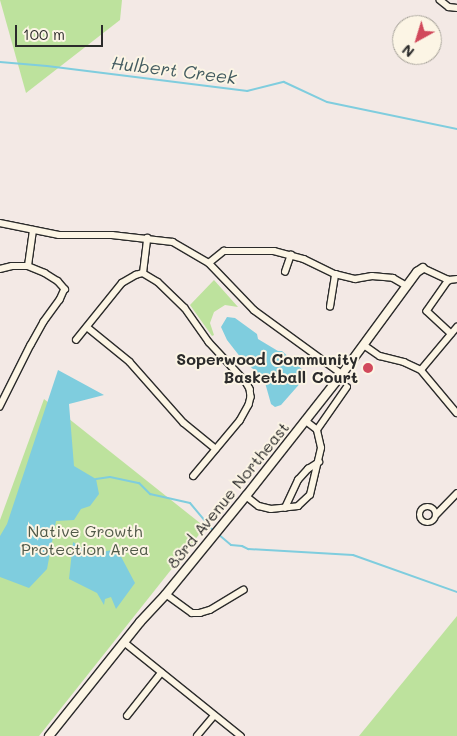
<!DOCTYPE html>
<html>
<head>
<meta charset="utf-8">
<style>
	body { margin:0 }
	#map { position:relative; width:457px; height:736px; overflow:hidden; background:#f3e9e5; font-family:Mali,sans-serif }
	div>[style] { position:absolute }
	.green>* { inset:0; background:#bde29d }
	.water>* { inset:0; background:#7fcdde }
	.stream>* { height:2px; margin:-1px; padding:0 1px; transform-origin:1px; border-radius:1px; background:#7fcdde }
	.roads { filter:drop-shadow(1px 0 #2b2b2b) drop-shadow(-1px 0 #2b2b2b) drop-shadow(0 1px #2b2b2b) drop-shadow(0 -1px #2b2b2b) }
	.street>* { height:5.5px; margin:-2.75px; padding:0 2.75px; transform-origin:2.75px; border-radius:2.75px; background:#fcf5e5 }
	.street>.ring { margin:-2.75px; padding:0; box-sizing:content-box; background:none; border:5.5px solid #fcf5e5; border-radius:50% }
	.secondary>* { height:8px; margin:-4px; padding:0 4px; transform-origin:4px; border-radius:4px; background:#fcf5e5 }
	.dots>* { width:14px; height:14px; translate:-50% -50%; box-sizing:border-box; border:2px solid #fcf5e5; border-radius:50% }
	span { translate:-50% -50%; white-space:nowrap; text-align:center; line-height:1.15; -webkit-text-stroke:4px #fcf5e5; paint-order:stroke }
	.poi-label { font-size:16px; color:#2b2b2b; font-weight:700 }
	.right { translate:-100% -50%; text-align:right }
	.street-label { font-size:16px; color:#2b2b2b }
	.park-label { font-size:16px; color:#505948 }
	.water-label { font-size:18px; color:#445c61; font-style:italic }
	.north { position:absolute; left:392px; top:15px; width:50px; height:50px; box-sizing:border-box; background:#fcf5e5; border:1px solid #a8a49b; border-radius:50%; rotate:219deg; font-size:14px; font-weight:700; line-height:20px; text-align:center; color:#2b2b2b }
	.north::after { content:''; display:block; margin:auto; width:18px; height:22px; background:#d1495b; clip-path:polygon(50% 0,100% 100%,50% 72%,0 100%) }
	.scale { position:absolute; left:15px; top:25px; width:88px; height:22px; box-sizing:border-box; border:2px solid #2b2b2b; border-top:0; padding-left:6px; font-size:15px; line-height:18px; white-space:nowrap; color:#2b2b2b; -webkit-text-stroke:4px #fcf5e5; paint-order:stroke }
</style>
</head>
<body>
<div id="map">
	<div class="green">
		<i style="clip-path:polygon(0 0,122px 0,120px 20px,26px 93px)"></i>
		<i style="clip-path:polygon(214px 280px,238px 307px,225px 305px,214px 312px,210px 323px,214px 335px,212px 336px,190px 305px)"></i>
		<i style="clip-path:polygon(44px 399px,205px 527px,39px 736px,0 736px,0 520px)"></i>
		<i style="clip-path:polygon(457px 616px,457px 736px,359px 736px)"></i>
	</div>
	<div class="water">
		<i style="clip-path:polygon(227px 317px,235px 318px,257px 334px,258px 339px,278px 351px,282px 351px,305px 372px,303px 380px,281px 405px,275px 407px,271px 404px,264px 379px,241px 358px,227px 340px,221px 327px)"></i>
		<i style="clip-path:polygon(58px 370px,104px 395px,69px 404px,74px 466px,96px 479px,99px 494px,90px 506px,81px 509px,74px 520px,56px 521px,47px 569px,29px 588px,0 577px,0 536px,7px 524px)"></i>
		<i style="clip-path:polygon(73px 542px,92px 554px,117px 549px,135px 583px,116px 609px,111px 597px,105px 599px,104px 605px,97px 593px,69px 579px)"></i>
	</div>
	<div class="stream">
		<i style="left:0;top:62px;width:47px;rotate:4.9deg"></i>
		<i style="left:47px;top:66px;width:202px;rotate:7.1deg"></i>
		<i style="left:247px;top:91px;width:38px;rotate:-14deg"></i>
		<i style="left:284px;top:82px;width:47px;rotate:24.9deg"></i>
		<i style="left:327px;top:102px;width:133px;rotate:11.7deg"></i>
		<i style="left:96px;top:479px;width:14px;rotate:-8deg"></i>
		<i style="left:110px;top:477px;width:30px;rotate:12deg"></i>
		<i style="left:139px;top:483px;width:16px;rotate:45deg"></i>
		<i style="left:150px;top:494px;width:41px;rotate:12.7deg"></i>
		<i style="left:190px;top:503px;width:38px;rotate:50deg"></i>
		<i style="left:218px;top:534px;width:17px;rotate:40deg"></i>
		<i style="left:231px;top:545px;width:11px;rotate:5deg"></i>
		<i style="left:242px;top:546px;width:7px;rotate:27deg"></i>
		<i style="left:248px;top:549px;width:105px;rotate:3.3deg"></i>
		<i style="left:353px;top:555px;width:110px;rotate:19.6deg"></i>
	</div>
	<div class="roads">
		<div class="street">
			<i style="left:440px;top:0;width:11px;rotate:38deg"></i>
			<i style="left:449px;top:7px;width:8px;rotate:7deg"></i>
			<i style="left:0;top:223px;width:60px;rotate:11.5deg"></i>
			<i style="left:59px;top:235px;width:53px"></i>
			<i style="left:112px;top:235px;width:61px;rotate:6.5deg"></i>
			<i style="left:173px;top:242px;width:42px;rotate:30.3deg"></i>
			<i style="left:209px;top:263px;width:65px;rotate:46.2deg"></i>
			<i style="left:254px;top:310px;width:109px;rotate:36deg"></i>
			<i style="left:209px;top:263px;width:19px;rotate:-39deg"></i>
			<i style="left:224px;top:251px;width:50px"></i>
			<i style="left:274px;top:251px;width:31px;rotate:15deg"></i>
			<i style="left:304px;top:259px;width:34px;rotate:26deg"></i>
			<i style="left:335px;top:274px;width:21px;rotate:14deg"></i>
			<i style="left:355px;top:279px;width:17px;rotate:-10deg"></i>
			<i style="left:372px;top:276px;width:21px;rotate:5deg"></i>
			<i style="left:393px;top:278px;width:16px;rotate:30deg"></i>
			<i style="left:28px;top:266px;width:36px;rotate:-82deg"></i>
			<i style="left:423px;top:268px;width:29px;rotate:25deg"></i>
			<i style="left:449px;top:280px;width:8px;rotate:-7deg"></i>
			<i style="left:0;top:269px;width:12px;rotate:-14deg"></i>
			<i style="left:12px;top:266px;width:16px"></i>
			<i style="left:28px;top:266px;width:18px;rotate:22deg"></i>
			<i style="left:45px;top:273px;width:15px;rotate:32deg"></i>
			<i style="left:58px;top:281px;width:11px;rotate:49deg"></i>
			<i style="left:65px;top:289px;width:12px;rotate:114deg"></i>
			<i style="left:60px;top:300px;width:27px;rotate:126deg"></i>
			<i style="left:44px;top:322px;width:26px;rotate:119deg"></i>
			<i style="left:31px;top:345px;width:69px;rotate:116.6deg"></i>
			<i style="left:285px;top:272px;width:18px;rotate:-71deg"></i>
			<i style="left:143px;top:273px;width:17px;rotate:31deg"></i>
			<i style="left:158px;top:282px;width:37px;rotate:44deg"></i>
			<i style="left:185px;top:308px;width:42px;rotate:54.8deg"></i>
			<i style="left:209px;top:342px;width:54px;rotate:47.2deg"></i>
			<i style="left:246px;top:382px;width:8px;rotate:60deg"></i>
			<i style="left:250px;top:389px;width:8px;rotate:83deg"></i>
			<i style="left:251px;top:397px;width:8px;rotate:104deg"></i>
			<i style="left:249px;top:405px;width:18px;rotate:119deg"></i>
			<i style="left:240px;top:421px;width:72px;rotate:129.9deg"></i>
			<i style="left:449px;top:280px;width:38px;rotate:125deg"></i>
			<i style="left:427px;top:311px;width:33px;rotate:43deg"></i>
			<i style="left:330px;top:307px;width:33px;rotate:-81deg"></i>
			<i style="left:87px;top:327px;width:55px;rotate:39.1deg"></i>
			<i style="left:130px;top:362px;width:81px;rotate:48.5deg"></i>
			<i style="left:184px;top:423px;width:41px;rotate:39.1deg"></i>
			<i style="left:76px;top:340px;width:73px;rotate:-51.1deg"></i>
			<i style="left:122px;top:283px;width:16px;rotate:-30deg"></i>
			<i style="left:136px;top:275px;width:7px;rotate:-16deg"></i>
			<i style="left:143px;top:273px;width:35px;rotate:-83deg"></i>
			<i style="left:364px;top:345px;width:19px;rotate:35deg"></i>
			<i style="left:380px;top:356px;width:25px;rotate:14deg"></i>
			<i style="left:404px;top:362px;width:19px;rotate:25deg"></i>
			<i style="left:421px;top:370px;width:56px;rotate:50.1deg"></i>
			<i style="left:421px;top:370px;width:56px;rotate:-50.1deg"></i>
			<i style="left:317px;top:430px;width:52px;rotate:-55.1deg"></i>
			<i style="left:246px;top:496px;width:16px;rotate:38deg"></i>
			<i style="left:259px;top:506px;width:12px;rotate:14deg"></i>
			<i style="left:271px;top:509px;width:27px;rotate:-6deg"></i>
			<i style="left:298px;top:506px;width:16px;rotate:-43deg"></i>
			<i style="left:310px;top:495px;width:48px;rotate:-76.8deg"></i>
			<i style="left:321px;top:448px;width:18px;rotate:-103deg"></i>
			<i style="left:317px;top:430px;width:15px;rotate:-143deg"></i>
			<i class="ring" style="left:420px;top:507px;width:10.5px;height:10.5px"></i>
			<i style="left:285px;top:508px;width:31px;rotate:-65deg"></i>
			<i style="left:298px;top:480px;width:15px;rotate:-48deg"></i>
			<i style="left:308px;top:469px;width:13px;rotate:-32deg"></i>
			<i style="left:436px;top:515px;width:30px;rotate:-46deg"></i>
			<i style="left:166px;top:594px;width:32px;rotate:36deg"></i>
			<i style="left:192px;top:613px;width:8px"></i>
			<i style="left:200px;top:613px;width:10px;rotate:-17deg"></i>
			<i style="left:210px;top:610px;width:39px;rotate:-31deg"></i>
			<i style="left:124px;top:642px;width:150px;rotate:38.8deg"></i>
			<i style="left:127px;top:716px;width:55px;rotate:-51.7deg"></i>
			<i style="left:197px;top:736px;width:26px;rotate:-50deg"></i>
		</div>
		<div class="secondary">
			<i style="left:49px;top:736px;width:146px;rotate:-51.4deg"></i>
			<i style="left:140px;top:622px;width:38px;rotate:-47deg"></i>
			<i style="left:166px;top:594px;width:127px;rotate:-50.8deg"></i>
			<i style="left:246px;top:496px;width:155px;rotate:-51.8deg"></i>
			<i style="left:342px;top:374px;width:127px;rotate:-53.7deg"></i>
			<i style="left:417px;top:272px;width:7px;rotate:-34deg"></i>
		</div>
	</div>
	<div class="dots">
		<i style="left:368px;top:368px;background:#d1495b"></i>
	</div>
	<div class="poi-label">
		<span class="right" style="left:358px;top:368px">Soperwood Community<br>Basketball Court</span>
	</div>
	<div class="street-label">
		<span style="left:228px;top:495px;rotate:-51deg">83rd Avenue Northeast</span>
	</div>
	<div class="park-label">
		<span style="left:85px;top:540px">Native Growth<br>Protection Area</span>
	</div>
	<div class="water-label">
		<span style="left:174px;top:70px;rotate:7deg">Hulbert Creek</span>
	</div>
	<div class="north">N</div>
	<div class="scale">100 m</div>
</div>
</body>
</html>
